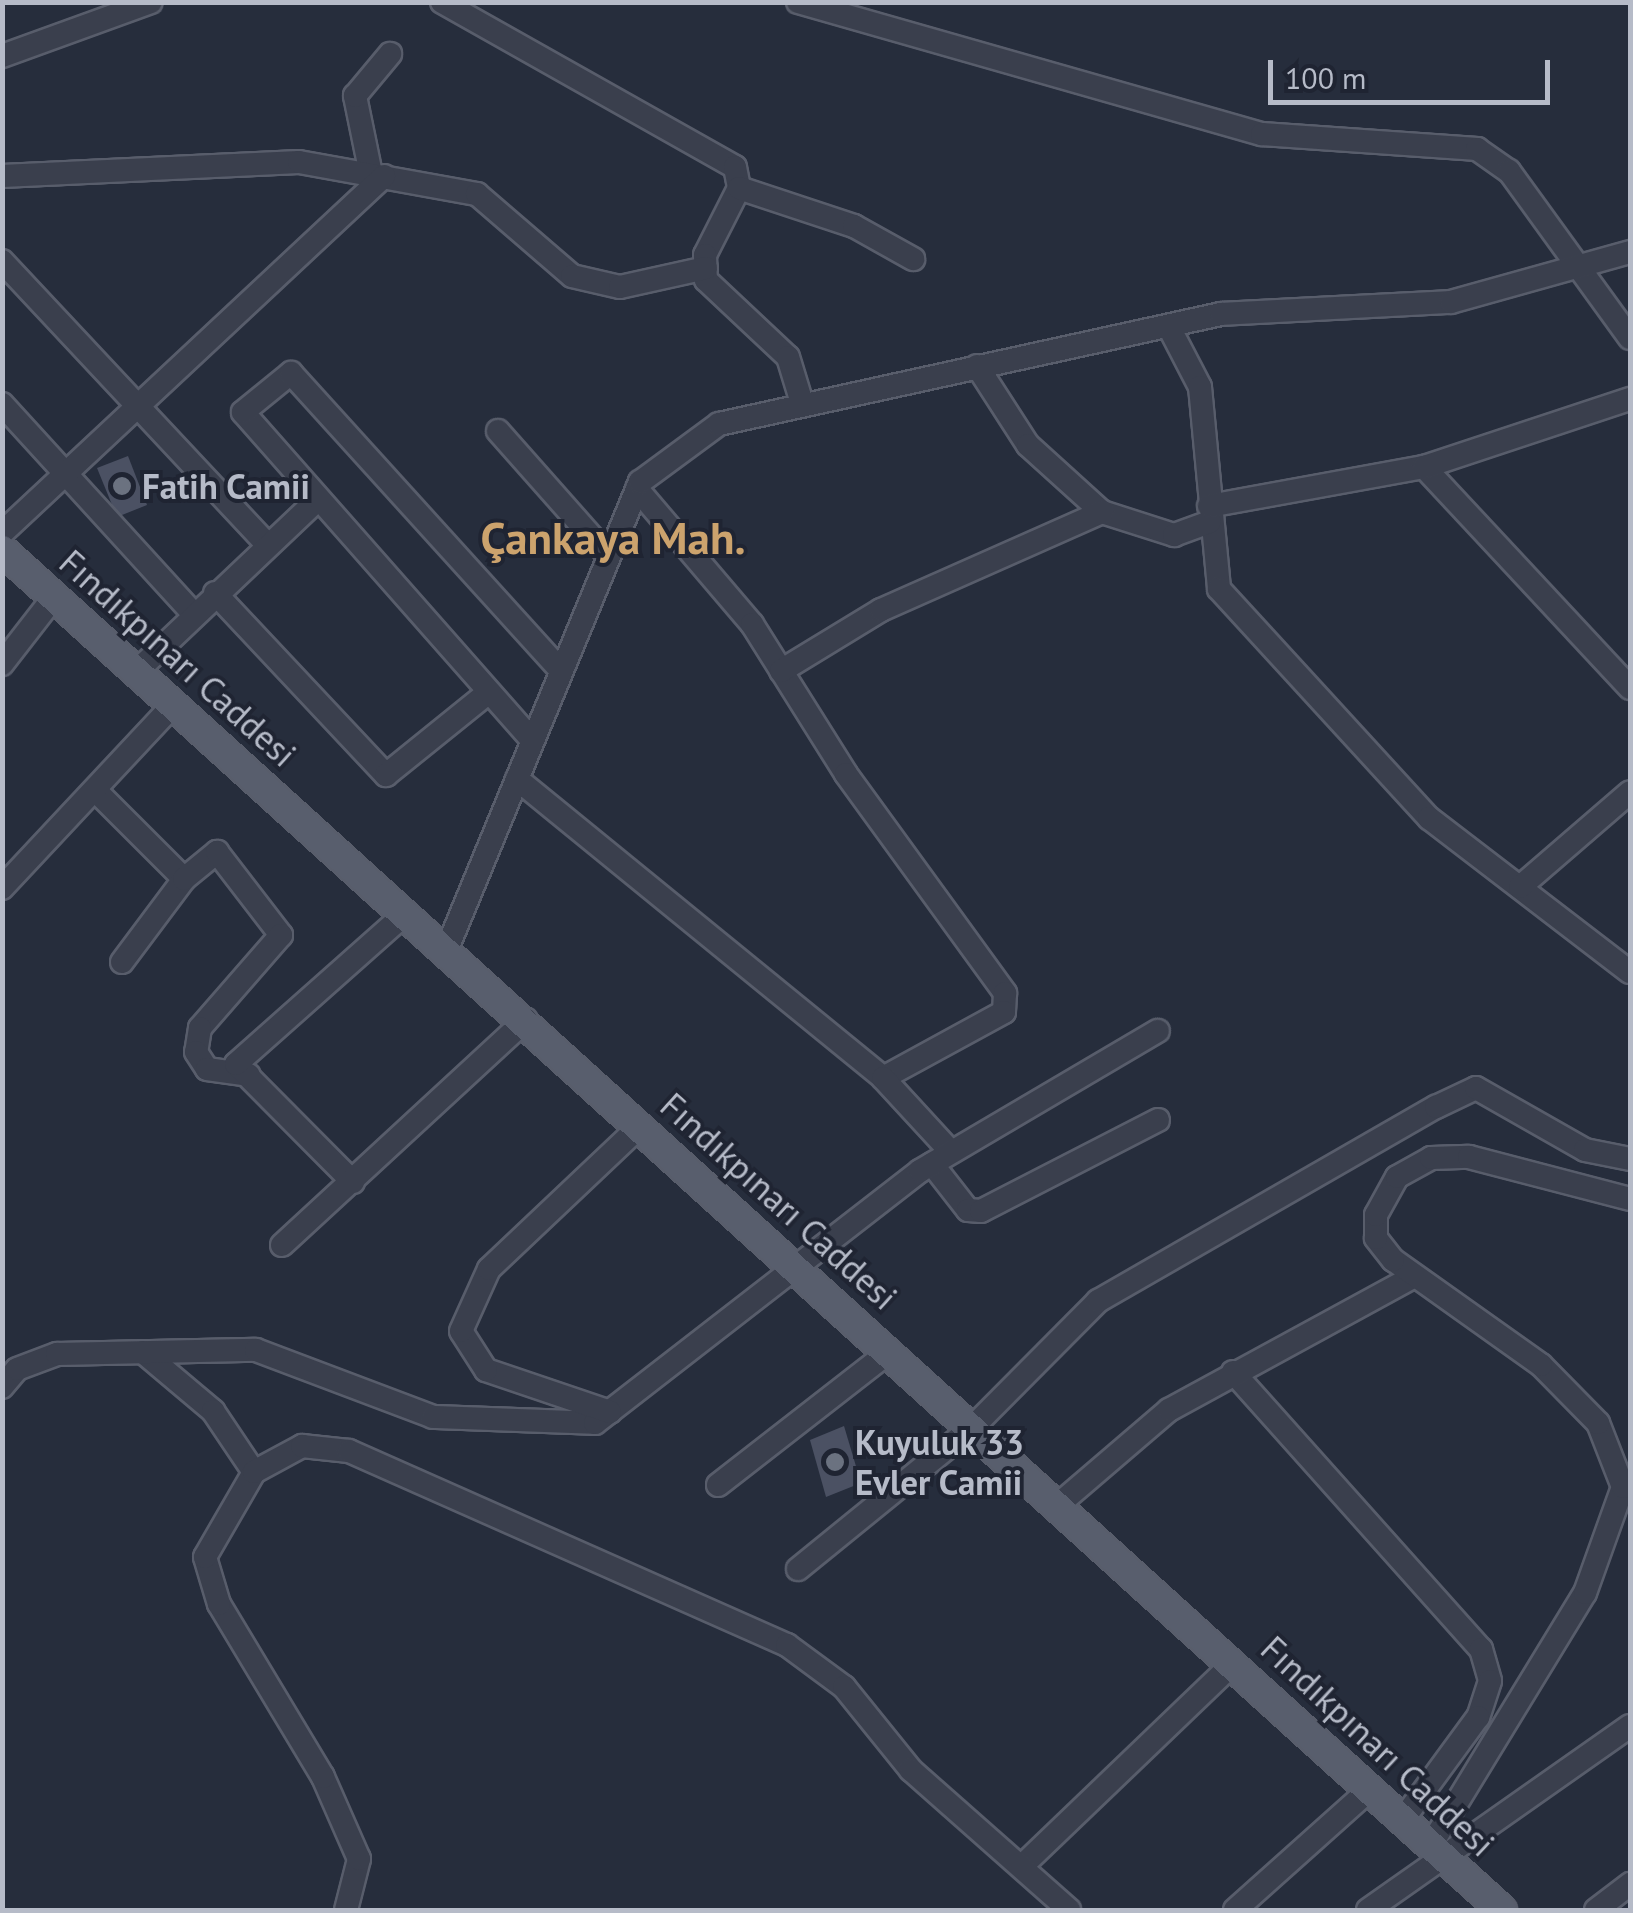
<!DOCTYPE html>
<html>
<head>
<meta charset="utf-8">
<style>
	body { margin:0 }
	#map { position:relative; width:1633px; height:1913px; overflow:hidden; background:#262d3c; font-family:"PT Sans",sans-serif }
	div>[style] { position:absolute }
	.building>* { inset:0; background:#4b5163 }
	.roads { filter:drop-shadow(2px 0 #585d6b) drop-shadow(-2px 0 #585d6b) drop-shadow(0 2px #585d6b) drop-shadow(0 -2px #585d6b) }
	.minor>* { height:22px; margin:-11px; padding:0 11px; transform-origin:11px; border-radius:11px; background:#3a3f4d }
	.major>* { height:28px; margin:-14px; padding:0 14px; transform-origin:14px; border-radius:14px; background:#585e6d }
	.dots>* { width:28px; height:28px; translate:-50% -50%; box-sizing:border-box; border:5px solid #1f2432; border-radius:50% }
	span { translate:-50% -50%; white-space:nowrap; text-align:center; line-height:1.15; -webkit-text-stroke:8px #1f2432; paint-order:stroke }
	.poi-label { font-size:35px; color:#b6bbc8; font-weight:700 }
	.left { translate:0 -50%; text-align:left }
	.street-label { font-size:35px; color:#b6bbc8 }
	.district-label { font-size:45px; color:#cca36d; font-weight:700 }
	.frame { position:absolute; inset:0; border:5px solid #b6bbc8; pointer-events:none }
	.scale { position:absolute; left:1268px; top:60px; width:282px; height:45px; box-sizing:border-box; border:5px solid #b6bbc8; border-top:0; padding-left:12px; font-size:30px; line-height:35px; white-space:nowrap; color:#b6bbc8; -webkit-text-stroke:8px #1f2432; paint-order:stroke }
</style>
</head>
<body>
<div id="map">
	<div class="building">
		<i style="clip-path:polygon(128px 456px,147px 505px,117px 517px,97px 468px)"></i>
		<i style="clip-path:polygon(844px 1426px,861px 1483px,826px 1497px,810px 1440px)"></i>
	</div>
	<div class="roads">
		<div class="minor">
			<i style="left:442px;top:2px;width:336px;rotate:29.4deg"></i>
			<i style="left:735px;top:167px;width:21px;rotate:79deg"></i>
			<i style="left:739px;top:188px;width:75px;rotate:116.9deg"></i>
			<i style="left:705px;top:255px;width:25px;rotate:88deg"></i>
			<i style="left:706px;top:280px;width:112px;rotate:43.2deg"></i>
			<i style="left:788px;top:357px;width:48px;rotate:73.1deg"></i>
			<i style="left:798px;top:2px;width:482px;rotate:15.9deg"></i>
			<i style="left:1262px;top:134px;width:216px;rotate:4deg"></i>
			<i style="left:1477px;top:149px;width:39px;rotate:35deg"></i>
			<i style="left:1509px;top:171px;width:206px;rotate:54.1deg"></i>
			<i style="left:2px;top:56px;width:158px;rotate:-19.9deg"></i>
			<i style="left:371px;top:174px;width:80px;rotate:-101.6deg"></i>
			<i style="left:355px;top:96px;width:55px;rotate:-50.2deg"></i>
			<i style="left:2px;top:176px;width:297px;rotate:-2.7deg"></i>
			<i style="left:299px;top:162px;width:181px;rotate:10.2deg"></i>
			<i style="left:477px;top:194px;width:125px;rotate:40.8deg"></i>
			<i style="left:572px;top:276px;width:49px;rotate:12.9deg"></i>
			<i style="left:620px;top:287px;width:88px;rotate:-12.5deg"></i>
			<i style="left:739px;top:188px;width:121px;rotate:18.3deg"></i>
			<i style="left:854px;top:226px;width:68px;rotate:29.2deg"></i>
			<i style="left:2px;top:261px;width:385px;rotate:46.9deg"></i>
			<i style="left:1171px;top:331px;width:63px;rotate:62.6deg"></i>
			<i style="left:1200px;top:387px;width:203px;rotate:84.6deg"></i>
			<i style="left:1219px;top:589px;width:311px;rotate:47.5deg"></i>
			<i style="left:1429px;top:818px;width:253px;rotate:37.5deg"></i>
			<i style="left:977px;top:366px;width:94px;rotate:57.2deg"></i>
			<i style="left:1028px;top:445px;width:100px;rotate:42.2deg"></i>
			<i style="left:1102px;top:512px;width:76px;rotate:17.7deg"></i>
			<i style="left:1174px;top:535px;width:38px;rotate:-20deg"></i>
			<i style="left:2px;top:404px;width:285px;rotate:47.6deg"></i>
			<i style="left:498px;top:431px;width:163px;rotate:48.5deg"></i>
			<i style="left:1424px;top:467px;width:302px;rotate:47deg"></i>
			<i style="left:637px;top:489px;width:177px;rotate:49.6deg"></i>
			<i style="left:752px;top:624px;width:177px;rotate:57.9deg"></i>
			<i style="left:846px;top:774px;width:271px;rotate:54deg"></i>
			<i style="left:1005px;top:993px;width:19px;rotate:93deg"></i>
			<i style="left:1004px;top:1012px;width:138px;rotate:151.4deg"></i>
			<i style="left:1209px;top:506px;width:219px;rotate:-10.3deg"></i>
			<i style="left:1424px;top:467px;width:217px;rotate:-18.3deg"></i>
			<i style="left:2px;top:533px;width:523px;rotate:-43.06deg"></i>
			<i style="left:215px;top:593px;width:250px;rotate:46.8deg"></i>
			<i style="left:386px;top:775px;width:132px;rotate:-38.9deg"></i>
			<i style="left:2px;top:664px;width:85px;rotate:-52.2deg"></i>
			<i style="left:137px;top:671px;width:248px;rotate:-43.5deg"></i>
			<i style="left:781px;top:671px;width:117px;rotate:-31.4deg"></i>
			<i style="left:881px;top:610px;width:242px;rotate:-23.9deg"></i>
			<i style="left:532px;top:740px;width:437px;rotate:-131.4deg"></i>
			<i style="left:243px;top:412px;width:62px;rotate:-39.1deg"></i>
			<i style="left:291px;top:373px;width:401px;rotate:47.8deg"></i>
			<i style="left:517px;top:779px;width:473px;rotate:39.2deg"></i>
			<i style="left:883px;top:1078px;width:100px;rotate:47.4deg"></i>
			<i style="left:95px;top:790px;width:126px;rotate:45deg"></i>
			<i style="left:1520px;top:887px;width:145px;rotate:-40.8deg"></i>
			<i style="left:2px;top:888px;width:252px;rotate:-46.9deg"></i>
			<i style="left:446px;top:951px;width:508px;rotate:-67.53deg"></i>
			<i style="left:640px;top:482px;width:98px;rotate:-36.3deg"></i>
			<i style="left:719px;top:424px;width:514px;rotate:-12.36deg"></i>
			<i style="left:1221px;top:314px;width:230px;rotate:-3deg"></i>
			<i style="left:1451px;top:302px;width:186px;rotate:-15.6deg"></i>
			<i style="left:122px;top:962px;width:104px;rotate:-53.2deg"></i>
			<i style="left:184px;top:879px;width:43px;rotate:-39.3deg"></i>
			<i style="left:217px;top:852px;width:105px;rotate:52.4deg"></i>
			<i style="left:281px;top:935px;width:123px;rotate:131.1deg"></i>
			<i style="left:200px;top:1028px;width:24px;rotate:99deg"></i>
			<i style="left:196px;top:1052px;width:20px;rotate:57deg"></i>
			<i style="left:207px;top:1069px;width:42px;rotate:8.1deg"></i>
			<i style="left:932px;top:1164px;width:58px;rotate:52deg"></i>
			<i style="left:968px;top:1210px;width:13px;rotate:4deg"></i>
			<i style="left:981px;top:1211px;width:199px;rotate:-27.2deg"></i>
			<i style="left:353px;top:1182px;width:166px;rotate:-134.8deg"></i>
			<i style="left:236px;top:1064px;width:226px;rotate:-41.6deg"></i>
			<i style="left:282px;top:1245px;width:332px;rotate:-42.7deg"></i>
			<i style="left:143px;top:1352px;width:92px;rotate:40.1deg"></i>
			<i style="left:213px;top:1411px;width:73px;rotate:56.1deg"></i>
			<i style="left:1233px;top:1372px;width:372px;rotate:48.2deg"></i>
			<i style="left:1481px;top:1649px;width:33px;rotate:74deg"></i>
			<i style="left:1490px;top:1681px;width:38px;rotate:108deg"></i>
			<i style="left:1478px;top:1717px;width:125px;rotate:126.2deg"></i>
			<i style="left:2px;top:1387px;width:23px;rotate:-50deg"></i>
			<i style="left:17px;top:1369px;width:43px;rotate:-20.6deg"></i>
			<i style="left:57px;top:1354px;width:199px;rotate:-1.2deg"></i>
			<i style="left:256px;top:1350px;width:189px;rotate:20.7deg"></i>
			<i style="left:433px;top:1417px;width:162px;rotate:2.1deg"></i>
			<i style="left:595px;top:1423px;width:411px;rotate:-37.8deg"></i>
			<i style="left:920px;top:1171px;width:276px;rotate:-30.5deg"></i>
			<i style="left:610px;top:1412px;width:131px;rotate:-161.3deg"></i>
			<i style="left:486px;top:1370px;width:46px;rotate:-122.7deg"></i>
			<i style="left:461px;top:1331px;width:68px;rotate:-65.7deg"></i>
			<i style="left:489px;top:1269px;width:208px;rotate:-43.4deg"></i>
			<i style="left:718px;top:1485px;width:217px;rotate:-37.9deg"></i>
			<i style="left:1058px;top:1505px;width:146px;rotate:-40.6deg"></i>
			<i style="left:1169px;top:1410px;width:278px;rotate:-28.6deg"></i>
			<i style="left:798px;top:1569px;width:228px;rotate:-39.1deg"></i>
			<i style="left:975px;top:1425px;width:175px;rotate:-45.2deg"></i>
			<i style="left:1098px;top:1301px;width:390px;rotate:-29.9deg"></i>
			<i style="left:1436px;top:1107px;width:44px;rotate:-25.4deg"></i>
			<i style="left:1476px;top:1088px;width:125px;rotate:29.6deg"></i>
			<i style="left:1585px;top:1150px;width:46px;rotate:11.3deg"></i>
			<i style="left:1431px;top:1845px;width:295px;rotate:-58.6deg"></i>
			<i style="left:1585px;top:1593px;width:113px;rotate:-70.3deg"></i>
			<i style="left:1623px;top:1487px;width:69px;rotate:-111.3deg"></i>
			<i style="left:1598px;top:1423px;width:81px;rotate:-134.5deg"></i>
			<i style="left:1541px;top:1365px;width:181px;rotate:-144.6deg"></i>
			<i style="left:1393px;top:1260px;width:28px;rotate:-128deg"></i>
			<i style="left:1376px;top:1238px;width:23px;rotate:-90deg"></i>
			<i style="left:1376px;top:1215px;width:43px;rotate:-61.1deg"></i>
			<i style="left:1397px;top:1177px;width:39px;rotate:-29deg"></i>
			<i style="left:1431px;top:1158px;width:38px;rotate:-2deg"></i>
			<i style="left:1469px;top:1157px;width:166px;rotate:14.6deg"></i>
			<i style="left:1022px;top:1866px;width:292px;rotate:-43.8deg"></i>
			<i style="left:346px;top:1910px;width:53px;rotate:-75.7deg"></i>
			<i style="left:359px;top:1859px;width:90px;rotate:-113.7deg"></i>
			<i style="left:323px;top:1777px;width:202px;rotate:-121deg"></i>
			<i style="left:219px;top:1604px;width:49px;rotate:-106.6deg"></i>
			<i style="left:205px;top:1557px;width:98px;rotate:-60deg"></i>
			<i style="left:254px;top:1472px;width:55px;rotate:-28.4deg"></i>
			<i style="left:302px;top:1446px;width:47px;rotate:6.1deg"></i>
			<i style="left:349px;top:1451px;width:479px;rotate:23.9deg"></i>
			<i style="left:787px;top:1645px;width:71px;rotate:36.4deg"></i>
			<i style="left:844px;top:1687px;width:107px;rotate:51.1deg"></i>
			<i style="left:911px;top:1770px;width:211px;rotate:41.5deg"></i>
			<i style="left:1235px;top:1910px;width:180px;rotate:-41.8deg"></i>
			<i style="left:1368px;top:1910px;width:320px;rotate:-35.1deg"></i>
			<i style="left:1596px;top:1910px;width:43px;rotate:-37.4deg"></i>
		</div>
		<div class="major">
			<i style="left:2px;top:550px;width:2025px;rotate:42.2deg"></i>
		</div>
	</div>
	<div class="dots">
		<i style="left:122px;top:486px;background:#6b7280"></i>
		<i style="left:835px;top:1462px;background:#6b7280"></i>
	</div>
	<div class="poi-label">
		<span class="left" style="left:142px;top:486px">Fatih Camii</span>
		<span class="left" style="left:855px;top:1462px">Kuyuluk 33<br>Evler Camii</span>
	</div>
	<div class="street-label">
		<span style="left:178px;top:658px;rotate:42deg">Fındıkpınarı Caddesi</span>
		<span style="left:779px;top:1201px;rotate:42deg">Fındıkpınarı Caddesi</span>
		<span style="left:1378px;top:1746px;rotate:43deg">Fındıkpınarı Caddesi</span>
	</div>
	<div class="district-label">
		<span style="left:613px;top:538px">Çankaya Mah.</span>
	</div>
	<div class="frame"></div>
	<div class="scale">100 m</div>
</div>
</body>
</html>
